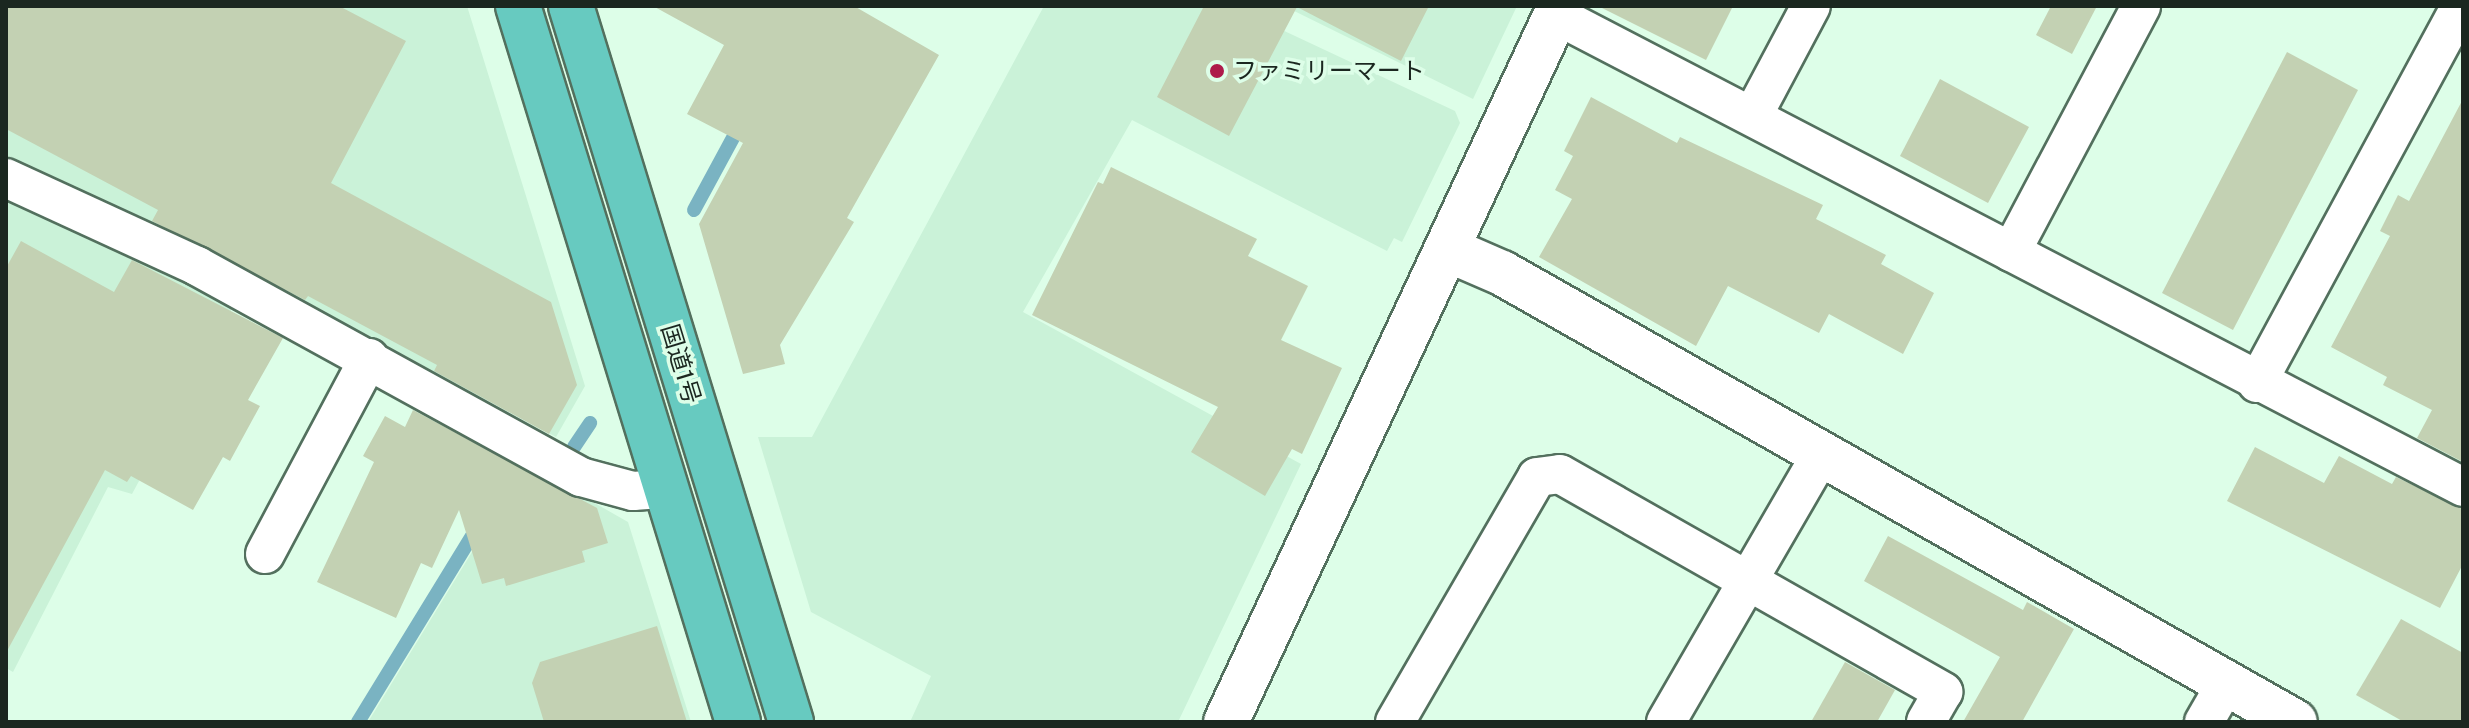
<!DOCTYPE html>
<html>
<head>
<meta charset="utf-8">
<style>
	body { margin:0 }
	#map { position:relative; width:2469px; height:728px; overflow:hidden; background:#ddfee8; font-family:"Public Sans","Noto Sans JP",sans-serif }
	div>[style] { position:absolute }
	.built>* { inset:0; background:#caf2d8 }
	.stream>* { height:14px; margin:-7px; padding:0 7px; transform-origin:7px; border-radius:7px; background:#7ab3c2 }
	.building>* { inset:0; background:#c3d1b3 }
	.roads { filter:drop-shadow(2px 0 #53705e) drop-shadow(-2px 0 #53705e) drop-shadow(0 2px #53705e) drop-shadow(0 -2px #53705e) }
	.minor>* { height:38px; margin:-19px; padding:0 19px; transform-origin:19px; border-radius:19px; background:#fff }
	.tertiary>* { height:44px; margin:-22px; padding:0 22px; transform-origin:22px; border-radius:22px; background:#fff }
	.trunk>* { height:44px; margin:-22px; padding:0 22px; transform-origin:22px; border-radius:22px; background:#67cac0 }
	.dots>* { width:22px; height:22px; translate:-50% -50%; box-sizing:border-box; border:4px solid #ddfee8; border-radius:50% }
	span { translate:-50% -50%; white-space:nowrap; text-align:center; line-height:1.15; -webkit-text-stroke:7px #ddfee8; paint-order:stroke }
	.poi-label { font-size:24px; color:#1b2720 }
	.left { translate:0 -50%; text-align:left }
	.street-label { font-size:24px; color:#1b2720 }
	.frame { position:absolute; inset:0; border:8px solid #1b2720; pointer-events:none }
</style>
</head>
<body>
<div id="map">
	<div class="built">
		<i style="clip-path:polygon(6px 6px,467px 6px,585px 386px,556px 437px,274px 286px,6px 155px)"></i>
		<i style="clip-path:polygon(1044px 6px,1231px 6px,1455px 111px,1460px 123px,1402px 242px,1394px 238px,1387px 251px,1132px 120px,1023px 312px,1301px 464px,1178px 722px,910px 722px,931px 676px,811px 612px,758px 437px,812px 437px)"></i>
		<i style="clip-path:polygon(1284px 6px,1517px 6px,1473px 99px)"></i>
		<i style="clip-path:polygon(6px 194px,235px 303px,132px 494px,108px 487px,13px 672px,6px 668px)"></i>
		<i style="clip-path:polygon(563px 485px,628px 522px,691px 722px,368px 722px,505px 498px,515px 503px)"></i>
	</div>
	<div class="stream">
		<i style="left:694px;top:210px;width:99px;rotate:-61.6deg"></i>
		<i style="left:574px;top:447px;width:29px;rotate:-56deg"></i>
		<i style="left:358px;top:722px;width:230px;rotate:-58.5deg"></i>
	</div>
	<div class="building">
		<i style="clip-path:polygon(6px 6px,339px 6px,406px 41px,331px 183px,551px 302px,577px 385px,549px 434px,434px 371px,437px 365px,308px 296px,305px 300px,152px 221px,158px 210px,6px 129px)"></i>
		<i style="clip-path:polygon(653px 6px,854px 6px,939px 55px,847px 218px,854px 222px,780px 345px,785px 364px,743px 374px,699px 224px,743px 143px,687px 114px,724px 45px)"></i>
		<i style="clip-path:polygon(1204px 6px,1429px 6px,1401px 61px,1297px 7px,1229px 136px,1157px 97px)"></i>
		<i style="clip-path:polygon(1598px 6px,1733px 6px,1706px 60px)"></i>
		<i style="clip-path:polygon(2051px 6px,2097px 6px,2072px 54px,2036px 35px)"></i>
		<i style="clip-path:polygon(2287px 52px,2358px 90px,2233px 330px,2162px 293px)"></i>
		<i style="clip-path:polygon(1940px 79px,2029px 127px,1988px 203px,1900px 156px)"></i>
		<i style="clip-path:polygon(1591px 97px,1677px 143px,1680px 137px,1823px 205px,1816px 219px,1886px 255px,1881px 264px,1934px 293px,1903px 354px,1829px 314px,1819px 333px,1728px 286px,1696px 346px,1539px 257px,1572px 199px,1555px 190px,1573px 156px,1564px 151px)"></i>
		<i style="clip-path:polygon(2463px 99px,2463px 462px,2417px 438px,2432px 410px,2383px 385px,2387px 377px,2331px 347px,2390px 236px,2380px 231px,2398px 195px,2409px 201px)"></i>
		<i style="clip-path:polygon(1111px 167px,1257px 239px,1248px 256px,1308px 286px,1281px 340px,1342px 368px,1302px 454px,1292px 449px,1265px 496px,1191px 452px,1218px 407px,1032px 315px,1098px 182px,1103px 184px)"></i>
		<i style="clip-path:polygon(21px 241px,114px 292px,132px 260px,283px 338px,248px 400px,260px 406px,230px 461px,223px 457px,193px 510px,131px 476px,127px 482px,105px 470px,6px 653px,6px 268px)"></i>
		<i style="clip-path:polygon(413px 410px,597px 508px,608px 543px,582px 551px,585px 562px,506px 586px,504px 578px,482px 584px,459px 510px,432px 568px,421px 563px,396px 618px,317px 582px,374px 462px,363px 456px,385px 416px,405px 427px)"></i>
		<i style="clip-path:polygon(2255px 447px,2324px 483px,2339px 456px,2392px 484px,2396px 477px,2463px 509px,2463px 564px,2440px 608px,2227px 501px)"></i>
		<i style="clip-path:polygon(1888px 536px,2023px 610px,2027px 602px,2074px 629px,2022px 722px,1963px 722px,2000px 657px,1864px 581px)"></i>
		<i style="clip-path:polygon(2401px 619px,2463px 653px,2463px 722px,2404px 722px,2356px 695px)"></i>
		<i style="clip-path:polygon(657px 626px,687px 722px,544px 722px,532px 683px,540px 662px)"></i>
		<i style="clip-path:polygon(1845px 662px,1895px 690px,1877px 722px,1811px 722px)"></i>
	</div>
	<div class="roads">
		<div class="minor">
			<i style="left:1556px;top:15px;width:1022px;rotate:27.49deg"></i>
			<i style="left:1753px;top:115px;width:123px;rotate:-62deg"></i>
			<i style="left:6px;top:178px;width:210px;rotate:24.7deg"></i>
			<i style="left:197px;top:266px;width:438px;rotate:28.8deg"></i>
			<i style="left:581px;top:477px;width:54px;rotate:15.1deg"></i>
			<i style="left:633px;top:491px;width:32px;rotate:-4deg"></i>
			<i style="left:2011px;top:252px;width:278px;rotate:-62.1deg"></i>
			<i style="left:2257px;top:383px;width:429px;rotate:-61.6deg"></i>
			<i style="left:265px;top:554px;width:222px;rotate:-62deg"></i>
			<i style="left:1395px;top:722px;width:283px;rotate:-59.9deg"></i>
			<i style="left:1537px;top:477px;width:23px;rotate:-7deg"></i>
			<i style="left:1560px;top:474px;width:441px;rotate:29.6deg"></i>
			<i style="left:1943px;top:692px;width:34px;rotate:120deg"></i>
			<i style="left:1666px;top:722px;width:311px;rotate:-59.9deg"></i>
			<i style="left:2204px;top:722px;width:46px;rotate:-60.1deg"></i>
		</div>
		<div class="tertiary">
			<i style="left:1449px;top:250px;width:58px;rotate:23.5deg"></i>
			<i style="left:1502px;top:273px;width:911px;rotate:29.52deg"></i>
			<i style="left:1226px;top:722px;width:790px;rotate:-64.99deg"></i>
		</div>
		<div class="trunk">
			<i style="left:518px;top:6px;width:749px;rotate:72.92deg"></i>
			<i style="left:571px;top:6px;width:749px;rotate:72.92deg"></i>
		</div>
	</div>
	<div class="dots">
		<i style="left:1217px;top:71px;background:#ae1b4b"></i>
	</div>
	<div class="poi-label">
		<span class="left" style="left:1233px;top:71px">ファミリーマート</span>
	</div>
	<div class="street-label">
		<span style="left:681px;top:364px;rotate:73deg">国道1号</span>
	</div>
	<div class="frame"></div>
</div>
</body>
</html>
